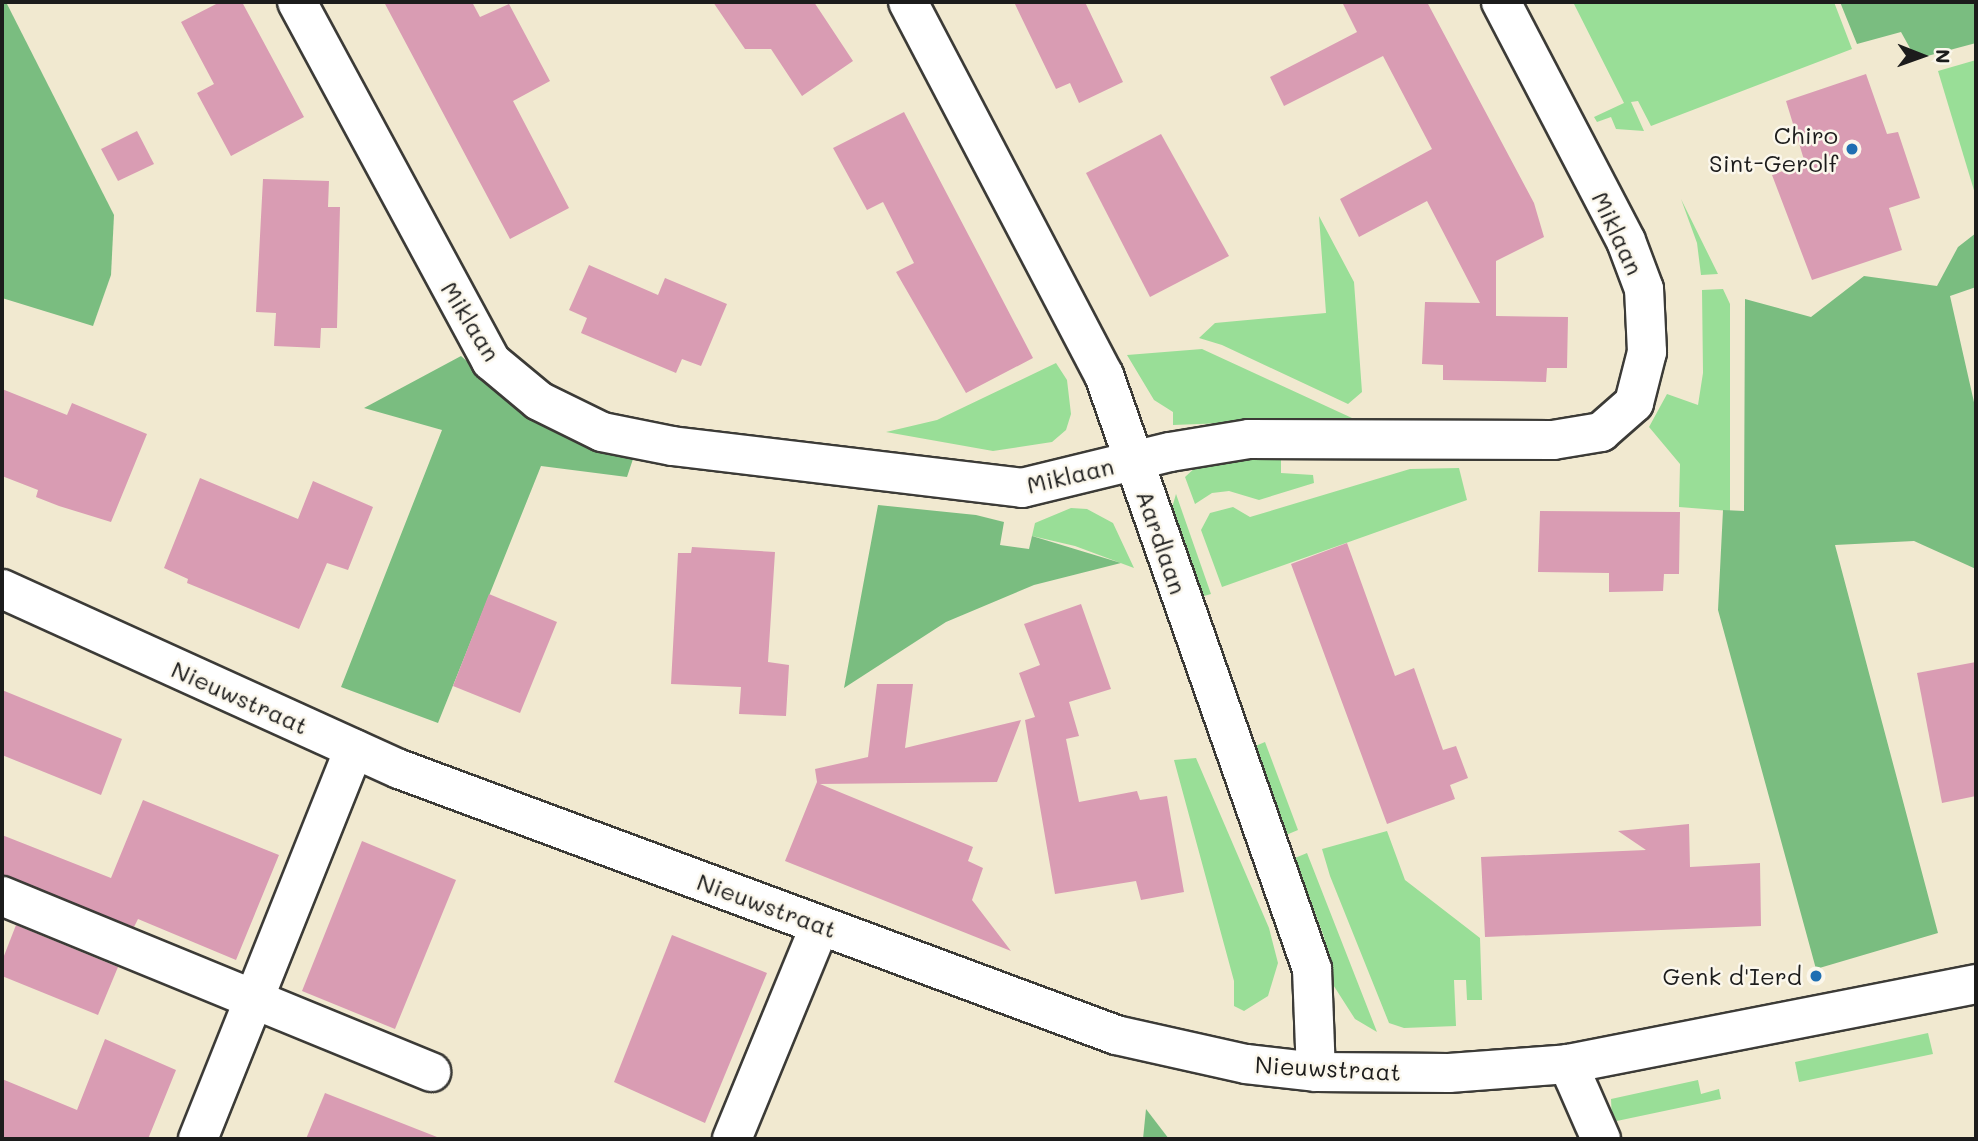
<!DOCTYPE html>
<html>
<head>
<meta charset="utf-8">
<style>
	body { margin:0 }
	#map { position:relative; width:1978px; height:1141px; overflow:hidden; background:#f1e9d0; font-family:Mali,sans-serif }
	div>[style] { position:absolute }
	.green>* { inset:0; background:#99de97 }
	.forest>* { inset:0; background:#7abd80 }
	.building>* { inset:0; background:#d99cb3 }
	.roads { filter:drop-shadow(2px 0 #3c3b37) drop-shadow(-2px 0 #3c3b37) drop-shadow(0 2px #3c3b37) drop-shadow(0 -2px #3c3b37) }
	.minor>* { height:38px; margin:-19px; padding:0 19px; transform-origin:19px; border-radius:19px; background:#fff }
	.dots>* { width:19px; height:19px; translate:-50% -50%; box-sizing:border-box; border:4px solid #fbf7ec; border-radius:50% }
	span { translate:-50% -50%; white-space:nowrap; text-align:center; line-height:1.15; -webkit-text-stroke:5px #fbf7ec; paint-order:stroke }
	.poi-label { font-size:24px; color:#1c1c1c }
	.right { translate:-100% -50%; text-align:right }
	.street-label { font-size:24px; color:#1c1c1c }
	.frame { position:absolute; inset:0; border:4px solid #1c1c1c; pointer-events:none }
	.north { position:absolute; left:1887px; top:21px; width:70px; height:70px; -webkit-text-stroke:5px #fbf7ec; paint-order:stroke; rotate:91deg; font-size:19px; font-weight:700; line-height:28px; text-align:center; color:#1c1c1c }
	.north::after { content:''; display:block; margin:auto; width:24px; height:32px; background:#1c1c1c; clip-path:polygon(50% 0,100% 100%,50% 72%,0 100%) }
</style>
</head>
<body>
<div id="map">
	<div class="green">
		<i style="clip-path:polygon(1573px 2px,1834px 2px,1852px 49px,1651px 126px,1638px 101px,1631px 102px,1644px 131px,1616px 129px,1611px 117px,1597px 122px,1594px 117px,1624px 103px)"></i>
		<i style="clip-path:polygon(1976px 60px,1976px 197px,1938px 71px)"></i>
		<i style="clip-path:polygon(1681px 199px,1718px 274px,1701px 275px,1697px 243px)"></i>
		<i style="clip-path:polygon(1319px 216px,1354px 282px,1362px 392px,1348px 404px,1222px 345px,1199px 338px,1215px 323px,1326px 313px)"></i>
		<i style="clip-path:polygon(1723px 289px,1730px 304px,1730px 511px,1679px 507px,1680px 464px,1649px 427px,1667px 394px,1698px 405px,1703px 373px,1702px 290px)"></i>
		<i style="clip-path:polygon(1202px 349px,1352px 418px,1173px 425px,1173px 412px,1154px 400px,1127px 355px)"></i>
		<i style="clip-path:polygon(1056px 363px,1067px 380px,1071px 414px,1066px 430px,1052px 442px,993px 451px,886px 432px,937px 420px)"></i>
		<i style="clip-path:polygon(1281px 453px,1281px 473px,1313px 475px,1314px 483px,1259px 500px,1229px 491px,1212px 493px,1195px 504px,1185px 477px,1197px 466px)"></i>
		<i style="clip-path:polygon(1459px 468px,1467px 500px,1222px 587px,1201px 530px,1210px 513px,1233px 507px,1250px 517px,1410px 469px)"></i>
		<i style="clip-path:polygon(1176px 494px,1211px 594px,1197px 598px,1170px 515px)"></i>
		<i style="clip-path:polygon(1071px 508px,1087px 509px,1113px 523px,1134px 568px,1075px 546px,1032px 536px,1035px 523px)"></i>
		<i style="clip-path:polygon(1265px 742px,1298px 830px,1286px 835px,1253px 747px)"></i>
		<i style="clip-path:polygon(1196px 758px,1269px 928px,1278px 963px,1268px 996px,1244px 1011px,1234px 1006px,1234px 981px,1174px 760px)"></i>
		<i style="clip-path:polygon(1387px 831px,1405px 880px,1480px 938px,1482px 1000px,1467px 1000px,1466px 980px,1454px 980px,1456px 1026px,1404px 1028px,1389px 1023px,1330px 876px,1322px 849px)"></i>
		<i style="clip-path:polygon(1307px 853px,1377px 1032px,1355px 1019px,1330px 980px,1324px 937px,1295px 858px)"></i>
		<i style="clip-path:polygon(1928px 1033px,1933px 1054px,1799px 1082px,1795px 1062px)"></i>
		<i style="clip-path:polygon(1698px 1080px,1701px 1094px,1719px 1089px,1721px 1099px,1612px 1122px,1611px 1099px)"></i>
	</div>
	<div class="forest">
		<i style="clip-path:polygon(2px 2px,6px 2px,114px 215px,111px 275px,93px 326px,2px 298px)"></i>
		<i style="clip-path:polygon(1840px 2px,1976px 2px,1976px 43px,1916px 59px,1901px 32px,1857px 44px)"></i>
		<i style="clip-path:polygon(1976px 233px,1976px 287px,1950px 296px,1976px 411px,1976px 569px,1914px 541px,1835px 545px,1938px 933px,1816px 969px,1718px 610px,1723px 510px,1744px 511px,1745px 299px,1811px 317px,1864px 276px,1937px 286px,1958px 247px)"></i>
		<i style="clip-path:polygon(461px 356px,533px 420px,633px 459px,627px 477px,541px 466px,438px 723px,341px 687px,442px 430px,364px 408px)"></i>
		<i style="clip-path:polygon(878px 505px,976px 515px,1004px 522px,1000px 545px,1029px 549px,1032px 536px,1121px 563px,1034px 585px,946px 622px,844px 688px)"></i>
		<i style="clip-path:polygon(1146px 1109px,1169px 1139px,1143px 1139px)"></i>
	</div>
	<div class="building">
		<i style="clip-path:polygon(220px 2px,242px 2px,304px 117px,231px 156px,197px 93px,214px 84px,181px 22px)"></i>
		<i style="clip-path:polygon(384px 2px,472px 2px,480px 17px,509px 4px,550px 81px,513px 101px,569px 208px,510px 239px)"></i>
		<i style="clip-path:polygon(713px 2px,814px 2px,853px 61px,802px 96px,771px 49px,745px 49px)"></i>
		<i style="clip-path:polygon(1014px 2px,1085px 2px,1123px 82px,1079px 103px,1070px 83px,1056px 89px)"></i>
		<i style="clip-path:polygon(1342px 2px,1427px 2px,1534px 203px,1544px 237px,1496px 261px,1496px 316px,1568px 317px,1567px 368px,1547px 368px,1546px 382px,1443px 380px,1443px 365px,1422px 364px,1425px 302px,1480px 303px,1427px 201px,1359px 237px,1340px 199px,1432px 149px,1383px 56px,1284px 106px,1270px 77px,1357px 32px)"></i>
		<i style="clip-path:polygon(1866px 74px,1887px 134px,1898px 132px,1920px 198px,1889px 208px,1902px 250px,1812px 280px,1772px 175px,1805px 163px,1786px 101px)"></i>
		<i style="clip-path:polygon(904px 112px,1033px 358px,966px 393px,896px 272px,914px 263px,883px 202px,867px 210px,833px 148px)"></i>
		<i style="clip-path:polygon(137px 131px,154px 164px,118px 181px,101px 149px)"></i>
		<i style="clip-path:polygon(1161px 134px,1229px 256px,1150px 297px,1086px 173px)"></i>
		<i style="clip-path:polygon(263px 179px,329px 181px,328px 207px,340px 207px,337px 328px,321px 328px,320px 348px,274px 346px,276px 313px,256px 312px)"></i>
		<i style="clip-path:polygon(589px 265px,658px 295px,665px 278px,727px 304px,701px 366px,682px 359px,676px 373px,581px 333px,587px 318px,569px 310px)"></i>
		<i style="clip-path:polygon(2px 389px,67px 415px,72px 403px,147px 434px,111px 522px,59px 506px,36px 497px,38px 490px,2px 476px)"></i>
		<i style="clip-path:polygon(200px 478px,298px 519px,313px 481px,373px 507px,348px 570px,327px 563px,299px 629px,187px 583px,188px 579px,164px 568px)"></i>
		<i style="clip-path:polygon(1540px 511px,1680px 512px,1679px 574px,1664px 574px,1663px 591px,1609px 592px,1609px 573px,1538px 572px)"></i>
		<i style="clip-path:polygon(1347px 543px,1395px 676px,1414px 668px,1443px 750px,1456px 746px,1468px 778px,1450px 785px,1455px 799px,1387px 824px,1291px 564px)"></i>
		<i style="clip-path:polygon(692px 547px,775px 552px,768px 662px,789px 665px,786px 716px,739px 714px,741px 687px,671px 684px,678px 553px,691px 553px)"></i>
		<i style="clip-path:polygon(489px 594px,557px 622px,520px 713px,453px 686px)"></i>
		<i style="clip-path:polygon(1081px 604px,1111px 689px,1069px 702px,1079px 736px,1066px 739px,1079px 802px,1137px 791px,1140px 800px,1167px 796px,1184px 892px,1141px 900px,1136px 881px,1055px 894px,1025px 720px,1035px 717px,1019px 673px,1040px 665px,1024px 624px)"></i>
		<i style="clip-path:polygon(1976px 662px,1976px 796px,1942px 803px,1917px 673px)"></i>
		<i style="clip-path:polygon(877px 684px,913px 684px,905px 748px,1021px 720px,997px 782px,820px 784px,973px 847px,968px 861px,983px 868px,972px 900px,1011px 951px,785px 861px,817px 782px,815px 769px,868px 757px)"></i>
		<i style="clip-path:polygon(2px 690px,122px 739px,101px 795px,2px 755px)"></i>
		<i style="clip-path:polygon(143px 800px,279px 855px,236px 960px,138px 919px,134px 927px,2px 875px,2px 835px,111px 878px)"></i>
		<i style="clip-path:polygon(1689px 824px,1690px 867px,1760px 863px,1761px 926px,1485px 937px,1481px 857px,1646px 850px,1618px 831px)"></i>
		<i style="clip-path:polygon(362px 841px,456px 880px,395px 1029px,302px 991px)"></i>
		<i style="clip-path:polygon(16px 925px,118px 967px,98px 1015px,2px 976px,2px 961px)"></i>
		<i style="clip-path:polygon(672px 935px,767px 973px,705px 1123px,614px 1082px)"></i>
		<i style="clip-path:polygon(105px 1039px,176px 1070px,148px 1139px,2px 1139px,2px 1079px,77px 1110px)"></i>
		<i style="clip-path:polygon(325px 1093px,437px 1137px,437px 1139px,306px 1139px)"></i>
	</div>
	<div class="roads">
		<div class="minor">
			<i style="left:297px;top:2px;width:408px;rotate:61.6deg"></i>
			<i style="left:491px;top:361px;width:62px;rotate:39.8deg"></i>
			<i style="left:539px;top:401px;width:70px;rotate:26.2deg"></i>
			<i style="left:602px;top:432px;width:71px;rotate:11.3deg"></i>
			<i style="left:672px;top:446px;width:353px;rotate:6.8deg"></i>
			<i style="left:1022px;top:488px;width:152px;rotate:-13.7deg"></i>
			<i style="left:1170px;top:452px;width:80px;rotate:-9.3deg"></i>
			<i style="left:1249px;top:439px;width:304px;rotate:0.2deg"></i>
			<i style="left:1553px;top:440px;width:49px;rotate:-9.5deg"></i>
			<i style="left:1601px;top:432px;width:44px;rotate:-41.3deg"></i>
			<i style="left:1634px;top:403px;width:53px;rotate:-75.7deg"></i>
			<i style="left:1647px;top:352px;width:63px;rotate:-92.7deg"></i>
			<i style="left:1644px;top:289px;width:51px;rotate:-110.6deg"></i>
			<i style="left:1626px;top:241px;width:270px;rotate:-117.6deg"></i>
			<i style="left:908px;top:2px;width:421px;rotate:62.3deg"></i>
			<i style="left:1104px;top:375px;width:629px;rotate:70.7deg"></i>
			<i style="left:1312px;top:969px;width:103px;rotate:87.8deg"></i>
			<i style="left:2px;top:589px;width:436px;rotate:24.4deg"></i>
			<i style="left:399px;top:769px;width:765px;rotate:20.35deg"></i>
			<i style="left:1116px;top:1035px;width:133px;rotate:12.6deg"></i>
			<i style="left:1246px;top:1064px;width:70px;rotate:6.5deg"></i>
			<i style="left:1316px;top:1072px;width:133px;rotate:0.4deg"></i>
			<i style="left:1449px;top:1073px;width:119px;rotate:-4.3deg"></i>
			<i style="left:1568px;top:1064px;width:416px;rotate:-11.1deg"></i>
			<i style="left:2px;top:896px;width:464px;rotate:22.3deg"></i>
			<i style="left:1568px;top:1064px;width:82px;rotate:66.3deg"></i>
			<i style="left:198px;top:1139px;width:420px;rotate:-68.2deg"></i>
			<i style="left:732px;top:1139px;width:231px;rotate:-67.6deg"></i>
		</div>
	</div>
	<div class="dots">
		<i style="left:1852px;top:149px;background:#1f6fb2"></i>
		<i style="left:1816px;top:976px;background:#1f6fb2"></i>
	</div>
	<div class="poi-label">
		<span class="right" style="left:1838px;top:149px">Chiro<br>Sint-Gerolf</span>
		<span class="right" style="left:1802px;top:976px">Genk d'Ierd</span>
	</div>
	<div class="street-label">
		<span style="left:1618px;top:233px;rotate:65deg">Miklaan</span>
		<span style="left:471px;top:321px;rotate:58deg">Miklaan</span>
		<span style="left:1070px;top:475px;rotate:-13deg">Miklaan</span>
		<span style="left:1162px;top:542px;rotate:71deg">Aardlaan</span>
		<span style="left:240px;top:697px;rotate:24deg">Nieuwstraat</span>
		<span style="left:767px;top:905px;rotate:20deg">Nieuwstraat</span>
		<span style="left:1328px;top:1068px;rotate:3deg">Nieuwstraat</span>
	</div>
	<div class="frame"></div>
	<div class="north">N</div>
</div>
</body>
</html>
